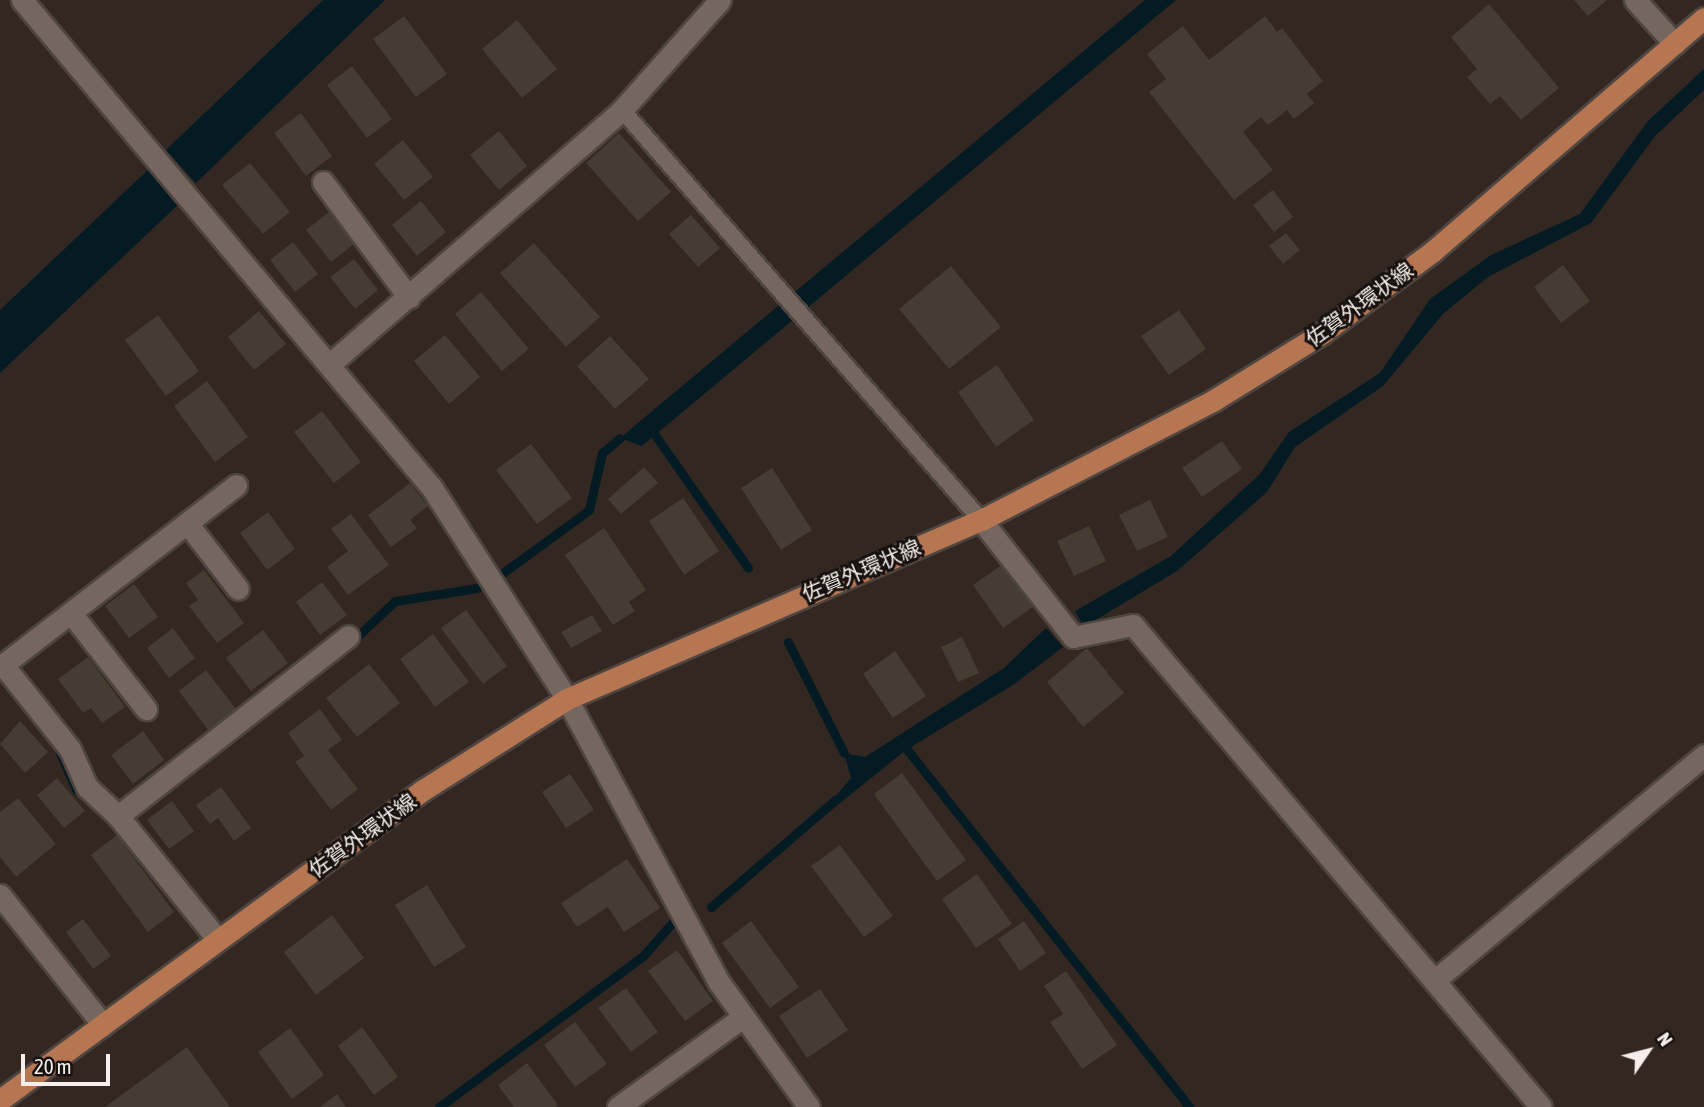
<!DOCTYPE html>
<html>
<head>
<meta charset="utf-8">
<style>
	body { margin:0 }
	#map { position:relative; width:1704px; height:1107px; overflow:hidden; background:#332721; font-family:"Asap Condensed","Noto Sans JP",sans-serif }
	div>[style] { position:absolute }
	.water>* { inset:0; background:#051b24 }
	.stream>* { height:9px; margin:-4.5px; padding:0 4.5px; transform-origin:4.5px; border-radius:4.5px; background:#051b24 }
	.building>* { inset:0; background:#453c32 }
	.roads { filter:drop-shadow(2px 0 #4f4540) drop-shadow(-2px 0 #4f4540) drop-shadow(0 2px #4f4540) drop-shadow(0 -2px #4f4540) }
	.service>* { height:16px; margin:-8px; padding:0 8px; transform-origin:8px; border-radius:8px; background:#756760 }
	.minor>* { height:21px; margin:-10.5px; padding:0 10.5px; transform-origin:10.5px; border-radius:10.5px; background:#756760 }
	.primary>* { height:21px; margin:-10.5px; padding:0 10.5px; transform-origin:10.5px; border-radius:10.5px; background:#b77652 }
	span { translate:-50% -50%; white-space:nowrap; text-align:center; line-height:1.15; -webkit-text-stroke:6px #17110f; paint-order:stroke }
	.street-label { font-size:21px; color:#f6eeea }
	.north { position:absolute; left:1613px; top:1016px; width:70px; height:70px; -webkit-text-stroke:5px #17110f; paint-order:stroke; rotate:55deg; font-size:19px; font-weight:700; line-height:28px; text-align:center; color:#f6eeea }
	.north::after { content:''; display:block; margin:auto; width:24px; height:32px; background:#f6eeea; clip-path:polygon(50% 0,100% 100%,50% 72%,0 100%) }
	.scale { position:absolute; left:21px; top:1054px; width:89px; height:32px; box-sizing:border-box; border:4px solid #f6eeea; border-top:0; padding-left:9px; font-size:21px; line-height:24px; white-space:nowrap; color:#f6eeea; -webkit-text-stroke:5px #17110f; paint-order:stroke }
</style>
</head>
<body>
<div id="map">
	<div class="water">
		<i style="clip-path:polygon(323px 0,385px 0,196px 183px,166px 150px)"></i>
		<i style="clip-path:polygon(1145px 0,1176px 0,642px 446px,620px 438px)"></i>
		<i style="clip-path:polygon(1704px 69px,1704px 90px,1656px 135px,1591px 223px,1488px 277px,1443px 314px,1383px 386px,1295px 447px,1267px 492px,1177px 571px,1084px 627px,1075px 611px,1171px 556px,1260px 474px,1289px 432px,1380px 373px,1430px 299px,1491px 255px,1580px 214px,1648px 121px)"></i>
		<i style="clip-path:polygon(150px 168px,179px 204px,0 373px,0 310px)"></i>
		<i style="clip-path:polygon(1046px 628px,1063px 647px,1013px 685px,906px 750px,809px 828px,851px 778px,844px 753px,865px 757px,1004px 668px)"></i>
	</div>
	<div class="stream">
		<i style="left:655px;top:435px;width:162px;rotate:55deg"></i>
		<i style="left:504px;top:572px;width:105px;rotate:-36.1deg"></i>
		<i style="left:589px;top:510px;width:58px;rotate:-77.2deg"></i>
		<i style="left:602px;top:453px;width:23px;rotate:-40deg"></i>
		<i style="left:788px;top:642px;width:124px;rotate:63.2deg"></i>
		<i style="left:349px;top:644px;width:63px;rotate:-43.1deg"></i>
		<i style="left:395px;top:601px;width:83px;rotate:-9deg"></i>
		<i style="left:902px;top:743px;width:464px;rotate:51.7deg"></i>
		<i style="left:57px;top:746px;width:47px;rotate:66.2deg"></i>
		<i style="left:76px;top:789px;width:12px;rotate:42deg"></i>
		<i style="left:711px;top:907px;width:164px;rotate:-40.8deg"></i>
		<i style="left:439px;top:1107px;width:254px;rotate:-36.5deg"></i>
		<i style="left:643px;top:956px;width:55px;rotate:-48.7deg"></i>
	</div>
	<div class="building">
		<i style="clip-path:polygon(1574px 0,1607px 0,1588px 16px)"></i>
		<i style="clip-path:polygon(1489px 4px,1559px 88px,1521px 120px,1500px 96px,1490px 104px,1467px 77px,1477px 69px,1451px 37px)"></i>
		<i style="clip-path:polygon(404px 16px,447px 74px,416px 97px,373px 39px)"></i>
		<i style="clip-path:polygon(1265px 16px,1277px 32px,1282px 28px,1323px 81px,1307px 94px,1314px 103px,1294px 119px,1287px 110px,1268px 125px,1261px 117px,1243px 132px,1273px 170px,1234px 200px,1149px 92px,1166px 79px,1147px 54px,1183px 26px,1209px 60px)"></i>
		<i style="clip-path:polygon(517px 20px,557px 69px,522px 98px,482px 49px)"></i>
		<i style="clip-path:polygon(352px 66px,392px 119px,367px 138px,327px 85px)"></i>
		<i style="clip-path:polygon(301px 113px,332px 156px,306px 176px,274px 133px)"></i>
		<i style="clip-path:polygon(499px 131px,527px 166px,499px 190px,470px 155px)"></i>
		<i style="clip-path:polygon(619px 133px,671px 192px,638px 221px,586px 163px)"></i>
		<i style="clip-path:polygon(403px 140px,433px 177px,404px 200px,374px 164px)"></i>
		<i style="clip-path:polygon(250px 163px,290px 212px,263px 234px,222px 185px)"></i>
		<i style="clip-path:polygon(1273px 190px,1293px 217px,1274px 232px,1253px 205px)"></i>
		<i style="clip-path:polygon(421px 201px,446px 232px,417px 256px,392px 225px)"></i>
		<i style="clip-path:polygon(329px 212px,354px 244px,331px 262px,306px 230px)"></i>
		<i style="clip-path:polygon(691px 215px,720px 248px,698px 267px,669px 234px)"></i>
		<i style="clip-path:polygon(1286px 233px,1300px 250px,1283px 264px,1269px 246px)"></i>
		<i style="clip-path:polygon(293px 242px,318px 274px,295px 292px,270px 260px)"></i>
		<i style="clip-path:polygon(534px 243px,600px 317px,566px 347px,500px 273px)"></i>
		<i style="clip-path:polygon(354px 259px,378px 290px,355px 309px,330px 277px)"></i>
		<i style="clip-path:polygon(1563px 265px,1590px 301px,1561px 323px,1534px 287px)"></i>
		<i style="clip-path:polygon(951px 266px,1001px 327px,949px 369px,899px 309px)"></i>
		<i style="clip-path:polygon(481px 292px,529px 349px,502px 371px,455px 314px)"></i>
		<i style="clip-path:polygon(1179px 310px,1206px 349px,1169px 375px,1141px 336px)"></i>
		<i style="clip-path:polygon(259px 311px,286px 344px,254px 370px,228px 337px)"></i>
		<i style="clip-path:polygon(158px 315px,199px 371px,166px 396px,125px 340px)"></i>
		<i style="clip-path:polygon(445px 335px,480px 377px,449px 404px,414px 361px)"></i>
		<i style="clip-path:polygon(610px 336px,649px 379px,615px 409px,577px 366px)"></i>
		<i style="clip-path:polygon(997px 365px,1034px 420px,996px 447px,958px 392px)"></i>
		<i style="clip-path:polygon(207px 381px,248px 437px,215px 462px,174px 406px)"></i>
		<i style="clip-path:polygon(322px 411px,361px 462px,334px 483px,294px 432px)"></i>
		<i style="clip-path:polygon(1222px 441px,1242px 469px,1202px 497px,1182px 468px)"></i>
		<i style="clip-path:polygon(531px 444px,572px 498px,537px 524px,496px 470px)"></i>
		<i style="clip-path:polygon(644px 467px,658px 483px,621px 514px,608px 499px)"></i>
		<i style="clip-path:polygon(772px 468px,812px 530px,781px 550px,741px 488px)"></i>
		<i style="clip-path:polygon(410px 483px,428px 506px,410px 520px,417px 528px,391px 547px,368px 515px)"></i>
		<i style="clip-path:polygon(683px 498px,719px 551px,684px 575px,649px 521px)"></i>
		<i style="clip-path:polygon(1150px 500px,1168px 537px,1137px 551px,1119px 515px)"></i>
		<i style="clip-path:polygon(268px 512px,295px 549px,267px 570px,240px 533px)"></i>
		<i style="clip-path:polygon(351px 514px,389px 565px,348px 595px,327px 567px,348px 551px,331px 529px)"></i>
		<i style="clip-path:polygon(1089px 526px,1106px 561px,1074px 576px,1057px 541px)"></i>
		<i style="clip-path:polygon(604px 528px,646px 590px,629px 602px,635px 611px,613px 625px,565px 555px)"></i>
		<i style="clip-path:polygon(1003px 564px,1033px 607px,1003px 628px,973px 585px)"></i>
		<i style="clip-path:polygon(204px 570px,244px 623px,217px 643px,189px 606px,198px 600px,186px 583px)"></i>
		<i style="clip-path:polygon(322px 582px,347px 615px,320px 635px,296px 602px)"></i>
		<i style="clip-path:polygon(134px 584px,158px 617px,129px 638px,105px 606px)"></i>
		<i style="clip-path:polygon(466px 610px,507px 666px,483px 684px,441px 628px)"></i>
		<i style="clip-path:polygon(592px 615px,602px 631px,571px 648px,561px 632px)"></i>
		<i style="clip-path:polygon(173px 628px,195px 658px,169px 678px,147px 648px)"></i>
		<i style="clip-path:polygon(263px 630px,288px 663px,251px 691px,226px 658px)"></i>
		<i style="clip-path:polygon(433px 634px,469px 682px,435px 707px,400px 659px)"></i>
		<i style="clip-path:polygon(962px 637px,979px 673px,958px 682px,941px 647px)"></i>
		<i style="clip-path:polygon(1087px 648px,1124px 693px,1083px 727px,1047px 682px)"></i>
		<i style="clip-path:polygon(895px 651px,926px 696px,893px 718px,863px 674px)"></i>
		<i style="clip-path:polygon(88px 657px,125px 707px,102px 723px,91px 708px,83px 713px,58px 679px)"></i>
		<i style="clip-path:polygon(369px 664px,400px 703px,357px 737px,326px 698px)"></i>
		<i style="clip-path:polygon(206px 670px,236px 709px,208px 730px,179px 691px)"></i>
		<i style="clip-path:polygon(320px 709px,342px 740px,328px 750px,358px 789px,331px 810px,295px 762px,304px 756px,288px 733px)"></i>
		<i style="clip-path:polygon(20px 721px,48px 752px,25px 773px,0 744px)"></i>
		<i style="clip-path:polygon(143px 731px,164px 760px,133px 784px,111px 755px)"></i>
		<i style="clip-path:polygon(902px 773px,966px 860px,937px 881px,874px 794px)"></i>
		<i style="clip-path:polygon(570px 774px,594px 810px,566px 828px,542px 792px)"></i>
		<i style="clip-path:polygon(57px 778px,85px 811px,64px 828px,37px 795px)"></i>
		<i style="clip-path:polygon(221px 787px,251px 828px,234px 841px,218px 818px,210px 824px,196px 805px)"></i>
		<i style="clip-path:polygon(18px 798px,56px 844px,16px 877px,0 857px,0 812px)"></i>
		<i style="clip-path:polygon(172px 801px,194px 831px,169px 849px,147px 820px)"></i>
		<i style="clip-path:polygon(117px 835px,174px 912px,148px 932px,91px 855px)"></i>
		<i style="clip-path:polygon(840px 845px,893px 916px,864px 937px,811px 866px)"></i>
		<i style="clip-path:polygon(627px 859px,660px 908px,624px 932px,608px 907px,577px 927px,561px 903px)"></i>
		<i style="clip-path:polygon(977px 874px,1012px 924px,976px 948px,942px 899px)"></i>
		<i style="clip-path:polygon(427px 885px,466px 947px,434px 967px,395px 905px)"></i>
		<i style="clip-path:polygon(332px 915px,364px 958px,316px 995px,284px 952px)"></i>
		<i style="clip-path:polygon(83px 919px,111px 956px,93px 969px,66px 932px)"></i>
		<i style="clip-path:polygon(751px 921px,799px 987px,770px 1008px,722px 943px)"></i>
		<i style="clip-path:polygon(1024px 921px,1046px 953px,1020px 971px,998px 939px)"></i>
		<i style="clip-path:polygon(677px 950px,713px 1001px,685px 1021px,648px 971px)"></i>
		<i style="clip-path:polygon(1066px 971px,1117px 1045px,1082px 1069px,1050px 1022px,1063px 1014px,1044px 986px)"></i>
		<i style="clip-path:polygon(626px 988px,658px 1032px,631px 1052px,598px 1008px)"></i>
		<i style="clip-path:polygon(820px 989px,848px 1030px,807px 1058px,779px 1016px)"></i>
		<i style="clip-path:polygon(575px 1022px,607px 1064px,575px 1087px,544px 1045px)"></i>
		<i style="clip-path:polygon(362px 1027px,398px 1077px,374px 1095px,338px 1046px)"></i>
		<i style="clip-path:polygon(290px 1028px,324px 1075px,292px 1099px,258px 1052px)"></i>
		<i style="clip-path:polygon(187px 1047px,230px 1107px,105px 1107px)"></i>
		<i style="clip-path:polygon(527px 1063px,558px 1105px,555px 1107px,514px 1107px,498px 1085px)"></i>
		<i style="clip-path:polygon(337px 1094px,346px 1107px,320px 1107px)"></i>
	</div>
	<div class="roads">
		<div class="service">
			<i style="left:622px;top:110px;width:545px;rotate:48.79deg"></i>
		</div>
		<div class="minor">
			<i style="left:22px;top:0;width:637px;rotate:49.96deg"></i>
			<i style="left:432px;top:488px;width:250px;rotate:57.4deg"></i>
			<i style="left:567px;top:699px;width:320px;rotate:61.8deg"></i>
			<i style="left:718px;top:981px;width:155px;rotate:54.2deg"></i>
			<i style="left:1635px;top:0;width:59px;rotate:47.7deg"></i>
			<i style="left:323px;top:182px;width:144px;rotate:53.4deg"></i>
			<i style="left:330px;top:364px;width:387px;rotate:-41deg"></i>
			<i style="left:622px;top:110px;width:147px;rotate:-48.3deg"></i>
			<i style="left:981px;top:520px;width:149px;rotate:51.8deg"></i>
			<i style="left:1073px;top:637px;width:61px;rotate:-11.3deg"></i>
			<i style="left:1133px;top:625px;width:631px;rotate:49.75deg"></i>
			<i style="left:187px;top:523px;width:83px;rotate:52.3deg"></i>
			<i style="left:71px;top:613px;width:122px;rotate:52deg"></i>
			<i style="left:3px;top:665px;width:107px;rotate:51.4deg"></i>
			<i style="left:70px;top:749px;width:42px;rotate:65.9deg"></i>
			<i style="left:87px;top:787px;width:42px;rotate:43.1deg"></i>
			<i style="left:118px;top:816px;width:159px;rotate:51.1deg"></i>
			<i style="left:0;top:667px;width:298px;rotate:-37.6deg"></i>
			<i style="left:118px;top:816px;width:292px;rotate:-38deg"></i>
			<i style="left:0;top:895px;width:166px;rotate:51.6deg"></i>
			<i style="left:1434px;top:981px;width:352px;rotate:-39.9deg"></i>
			<i style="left:618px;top:1107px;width:154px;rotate:-35.8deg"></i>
		</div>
		<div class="primary">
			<i style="left:0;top:1100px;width:524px;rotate:-36.24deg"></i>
			<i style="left:423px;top:790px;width:170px;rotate:-32.3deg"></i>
			<i style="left:567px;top:699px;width:451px;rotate:-23.4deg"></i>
			<i style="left:981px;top:520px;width:262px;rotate:-27.2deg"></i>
			<i style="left:1214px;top:400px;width:126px;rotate:-31.7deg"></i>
			<i style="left:1321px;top:334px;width:139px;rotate:-36.5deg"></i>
			<i style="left:1433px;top:251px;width:357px;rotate:-40.7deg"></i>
		</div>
	</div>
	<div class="street-label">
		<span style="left:1359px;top:304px;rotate:-36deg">佐賀外環状線</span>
		<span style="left:861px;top:570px;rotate:-23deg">佐賀外環状線</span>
		<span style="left:362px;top:835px;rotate:-36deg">佐賀外環状線</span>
	</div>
	<div class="north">N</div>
	<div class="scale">20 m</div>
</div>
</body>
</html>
